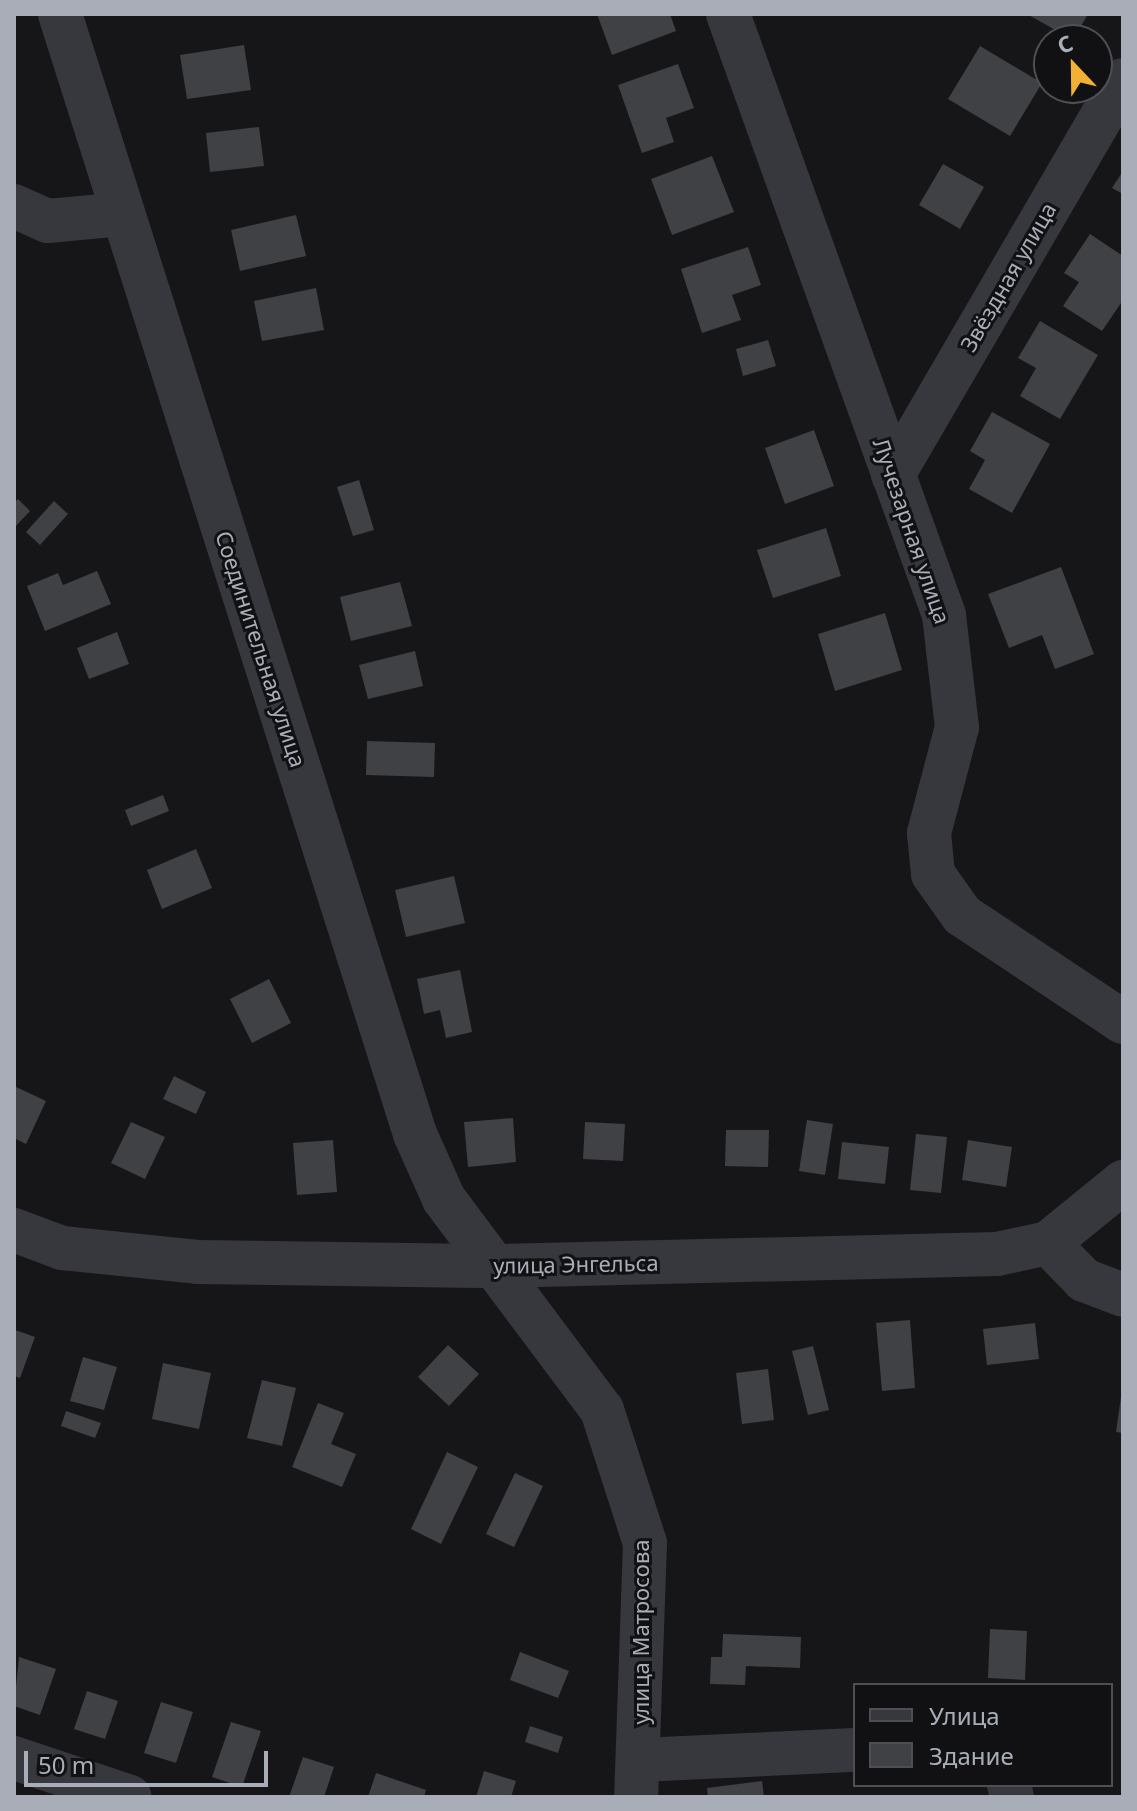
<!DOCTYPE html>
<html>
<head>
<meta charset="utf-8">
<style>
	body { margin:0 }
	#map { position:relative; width:1137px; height:1811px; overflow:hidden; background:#161618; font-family:"Noto Sans",sans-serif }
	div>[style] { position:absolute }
	.building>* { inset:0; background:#404145 }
	.minor>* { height:44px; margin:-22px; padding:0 22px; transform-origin:22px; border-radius:22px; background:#37383d }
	span { translate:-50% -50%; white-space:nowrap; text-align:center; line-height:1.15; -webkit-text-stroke:6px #111113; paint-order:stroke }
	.street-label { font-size:22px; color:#a8adb8 }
	.frame { position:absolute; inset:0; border:16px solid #a8adb8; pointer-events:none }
	.legend { position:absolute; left:853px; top:1683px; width:260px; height:104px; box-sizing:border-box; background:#111113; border:2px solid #4d4f55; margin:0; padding:10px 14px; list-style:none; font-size:24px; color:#a8adb8 }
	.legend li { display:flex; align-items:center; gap:16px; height:40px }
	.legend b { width:40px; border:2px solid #4d4f55 }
	.north { position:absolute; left:1033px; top:24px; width:80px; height:80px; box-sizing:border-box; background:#111113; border:2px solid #4d4f55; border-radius:50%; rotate:338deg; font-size:22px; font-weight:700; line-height:32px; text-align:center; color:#a8adb8 }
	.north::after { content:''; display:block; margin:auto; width:28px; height:36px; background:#f2b134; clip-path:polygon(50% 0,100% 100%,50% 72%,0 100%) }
	.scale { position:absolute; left:24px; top:1751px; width:244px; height:36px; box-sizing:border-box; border:4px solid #a8adb8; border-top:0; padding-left:10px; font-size:24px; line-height:28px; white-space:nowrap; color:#a8adb8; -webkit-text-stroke:6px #111113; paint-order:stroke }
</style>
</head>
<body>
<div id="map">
	<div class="building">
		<i style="clip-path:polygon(597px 14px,670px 14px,676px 31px,612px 55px)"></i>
		<i style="clip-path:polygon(1027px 14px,1088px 14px,1073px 40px)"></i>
		<i style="clip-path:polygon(244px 45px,251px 90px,187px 99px,180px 55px)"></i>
		<i style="clip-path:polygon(980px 46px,1042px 83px,1010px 136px,948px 99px)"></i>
		<i style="clip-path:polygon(678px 64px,694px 108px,666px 118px,674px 142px,642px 153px,618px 85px)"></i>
		<i style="clip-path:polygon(259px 127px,264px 166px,210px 172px,206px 133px)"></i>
		<i style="clip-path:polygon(712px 156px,734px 212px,672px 235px,651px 179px)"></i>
		<i style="clip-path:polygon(943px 164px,984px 187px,960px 229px,919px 205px)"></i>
		<i style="clip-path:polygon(1123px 171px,1123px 194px,1112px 188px)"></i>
		<i style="clip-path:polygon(296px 215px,306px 256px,240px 271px,231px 230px)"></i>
		<i style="clip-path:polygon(1090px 234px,1123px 256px,1123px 300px,1102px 331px,1063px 306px,1079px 282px,1064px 273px)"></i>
		<i style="clip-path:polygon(748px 247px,761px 285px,732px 295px,741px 320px,702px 333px,681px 269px)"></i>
		<i style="clip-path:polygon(316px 288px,324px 330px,262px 341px,254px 301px)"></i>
		<i style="clip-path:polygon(1040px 321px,1098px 355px,1060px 419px,1020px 396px,1036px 368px,1018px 358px)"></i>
		<i style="clip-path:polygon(768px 340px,776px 366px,743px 376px,736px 349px)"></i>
		<i style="clip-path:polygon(992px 412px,1050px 444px,1012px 513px,969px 489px,985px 460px,970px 451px)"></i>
		<i style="clip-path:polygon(814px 430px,834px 486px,785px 504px,765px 448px)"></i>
		<i style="clip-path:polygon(359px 480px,374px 530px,353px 536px,337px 487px)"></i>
		<i style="clip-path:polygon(18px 499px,30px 511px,14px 528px,14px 503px)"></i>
		<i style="clip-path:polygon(54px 501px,68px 514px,40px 545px,26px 532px)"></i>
		<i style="clip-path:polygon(826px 528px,841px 576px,773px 598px,757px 550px)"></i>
		<i style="clip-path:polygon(1061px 567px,1094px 654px,1055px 669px,1042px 635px,1009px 648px,988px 594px)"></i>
		<i style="clip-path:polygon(97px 571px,111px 604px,45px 631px,27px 586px,58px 573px,63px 585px)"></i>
		<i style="clip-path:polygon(400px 582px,412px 626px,351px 641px,340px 597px)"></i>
		<i style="clip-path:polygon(885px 613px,902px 670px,835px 691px,818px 634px)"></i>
		<i style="clip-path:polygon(117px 632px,129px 664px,89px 679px,77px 648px)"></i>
		<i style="clip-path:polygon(415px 651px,423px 686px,368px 699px,359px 665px)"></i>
		<i style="clip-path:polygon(367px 741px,435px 743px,434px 777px,366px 775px)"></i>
		<i style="clip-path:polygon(163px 795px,169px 811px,131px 826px,125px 810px)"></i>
		<i style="clip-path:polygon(196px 849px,212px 888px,162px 909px,147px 870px)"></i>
		<i style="clip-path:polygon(454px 876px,465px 923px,406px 937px,395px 890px)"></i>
		<i style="clip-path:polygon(460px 970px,472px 1032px,446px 1038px,440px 1010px,424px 1014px,417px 979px)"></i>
		<i style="clip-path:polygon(269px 979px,291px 1023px,252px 1043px,230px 999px)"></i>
		<i style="clip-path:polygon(174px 1076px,206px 1092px,196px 1114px,163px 1099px)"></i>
		<i style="clip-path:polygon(14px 1086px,46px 1101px,26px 1144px,14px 1138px)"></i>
		<i style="clip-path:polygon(513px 1118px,516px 1162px,468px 1167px,464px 1122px)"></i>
		<i style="clip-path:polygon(807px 1120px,833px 1124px,825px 1175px,799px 1171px)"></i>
		<i style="clip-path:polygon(131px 1122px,165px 1137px,145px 1179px,111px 1163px)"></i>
		<i style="clip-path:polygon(585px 1122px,625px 1124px,623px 1161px,583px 1159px)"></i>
		<i style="clip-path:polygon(726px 1130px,769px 1130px,768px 1167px,725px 1166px)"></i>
		<i style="clip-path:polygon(916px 1134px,947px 1137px,941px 1193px,910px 1190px)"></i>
		<i style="clip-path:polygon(333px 1140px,337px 1192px,297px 1195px,293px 1143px)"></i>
		<i style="clip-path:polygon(968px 1140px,1012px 1147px,1006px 1187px,962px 1180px)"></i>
		<i style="clip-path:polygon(842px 1142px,889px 1147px,885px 1184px,838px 1179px)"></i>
		<i style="clip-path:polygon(910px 1320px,915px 1388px,882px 1391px,876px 1323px)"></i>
		<i style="clip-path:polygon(1035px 1323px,1039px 1359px,987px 1365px,983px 1329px)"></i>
		<i style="clip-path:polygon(15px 1330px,35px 1337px,20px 1378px,14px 1376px)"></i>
		<i style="clip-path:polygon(448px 1345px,479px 1374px,449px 1406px,418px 1377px)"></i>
		<i style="clip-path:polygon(813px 1346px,829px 1410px,808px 1415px,792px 1351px)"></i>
		<i style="clip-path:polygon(83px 1357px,117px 1367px,104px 1410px,70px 1401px)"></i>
		<i style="clip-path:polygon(163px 1363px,211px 1373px,199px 1429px,152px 1419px)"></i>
		<i style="clip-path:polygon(768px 1369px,774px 1420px,742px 1424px,736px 1373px)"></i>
		<i style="clip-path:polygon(262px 1380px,296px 1388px,282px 1446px,247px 1438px)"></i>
		<i style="clip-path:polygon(1121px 1397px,1123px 1397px,1123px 1433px,1116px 1432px)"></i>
		<i style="clip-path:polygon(318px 1403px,344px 1413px,331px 1444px,356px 1454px,342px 1487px,292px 1467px)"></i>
		<i style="clip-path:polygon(66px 1411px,101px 1423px,95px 1438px,61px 1426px)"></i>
		<i style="clip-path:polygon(447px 1452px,478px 1467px,441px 1544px,411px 1529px)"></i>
		<i style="clip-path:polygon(515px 1473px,543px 1486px,514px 1547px,486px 1534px)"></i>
		<i style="clip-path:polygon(990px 1629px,1027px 1631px,1025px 1680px,988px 1678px)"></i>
		<i style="clip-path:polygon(723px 1634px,801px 1637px,800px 1668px,746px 1666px,745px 1685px,710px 1684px,711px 1657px,722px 1657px)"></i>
		<i style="clip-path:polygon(520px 1652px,569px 1671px,558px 1698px,510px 1680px)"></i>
		<i style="clip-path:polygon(19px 1657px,56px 1669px,40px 1715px,14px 1706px)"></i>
		<i style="clip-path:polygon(87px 1691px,118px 1701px,105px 1739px,74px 1729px)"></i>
		<i style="clip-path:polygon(161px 1702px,193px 1712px,176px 1763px,144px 1753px)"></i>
		<i style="clip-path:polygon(231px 1722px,261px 1731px,242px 1787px,212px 1777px)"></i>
		<i style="clip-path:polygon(530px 1726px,563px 1737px,558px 1753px,525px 1742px)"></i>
		<i style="clip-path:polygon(303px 1757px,334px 1767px,324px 1797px,289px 1797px)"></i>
		<i style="clip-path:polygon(484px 1771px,516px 1781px,511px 1797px,476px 1797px)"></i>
		<i style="clip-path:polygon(376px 1773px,426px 1790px,424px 1797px,368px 1797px)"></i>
		<i style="clip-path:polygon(762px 1781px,764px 1797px,708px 1797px,707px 1788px)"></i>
	</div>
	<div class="minor">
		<i style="left:60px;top:14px;width:1175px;rotate:72.41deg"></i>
		<i style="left:415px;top:1134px;width:71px;rotate:66deg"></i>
		<i style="left:444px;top:1199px;width:264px;rotate:53.2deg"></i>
		<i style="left:602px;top:1410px;width:140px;rotate:72.1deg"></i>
		<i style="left:645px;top:1543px;width:254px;rotate:92deg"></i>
		<i style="left:728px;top:14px;width:639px;rotate:70.23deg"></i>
		<i style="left:944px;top:615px;width:113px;rotate:83.4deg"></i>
		<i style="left:957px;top:727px;width:110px;rotate:104.8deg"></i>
		<i style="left:929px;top:833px;width:41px;rotate:84.4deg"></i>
		<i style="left:933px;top:874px;width:50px;rotate:54.7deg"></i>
		<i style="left:962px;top:915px;width:193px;rotate:33.6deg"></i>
		<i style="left:14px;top:206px;width:37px;rotate:24deg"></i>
		<i style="left:48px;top:221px;width:74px;rotate:-5.4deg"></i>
		<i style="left:893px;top:475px;width:457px;rotate:-59.8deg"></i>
		<i style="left:14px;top:1230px;width:51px;rotate:20.6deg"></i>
		<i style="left:62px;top:1248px;width:136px;rotate:5.9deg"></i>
		<i style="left:197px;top:1262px;width:300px;rotate:0.8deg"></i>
		<i style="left:497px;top:1266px;width:500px;rotate:-1.37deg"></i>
		<i style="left:997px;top:1254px;width:52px;rotate:-12.2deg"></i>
		<i style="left:1048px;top:1243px;width:97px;rotate:-39.1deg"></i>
		<i style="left:1048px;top:1243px;width:52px;rotate:45.8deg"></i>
		<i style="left:1084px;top:1280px;width:42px;rotate:21deg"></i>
		<i style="left:14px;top:1758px;width:122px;rotate:18.6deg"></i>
		<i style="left:640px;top:1760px;width:215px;rotate:-2.7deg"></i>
		<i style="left:1009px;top:1785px;width:12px;rotate:76deg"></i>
	</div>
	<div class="street-label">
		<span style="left:1008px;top:277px;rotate:-60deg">Звёздная улица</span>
		<span style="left:912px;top:531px;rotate:71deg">Лучезарная улица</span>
		<span style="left:261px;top:649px;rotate:72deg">Соединительная улица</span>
		<span style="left:576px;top:1264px;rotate:-1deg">улица Энгельса</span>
		<span style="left:641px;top:1632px;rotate:-90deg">улица Матросова</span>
	</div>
	<div class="frame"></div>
	<ul class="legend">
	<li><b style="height:10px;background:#37383d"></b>Улица</li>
	<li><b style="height:22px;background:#404145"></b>Здание</li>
	</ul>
	<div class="north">С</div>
	<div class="scale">50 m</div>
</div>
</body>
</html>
